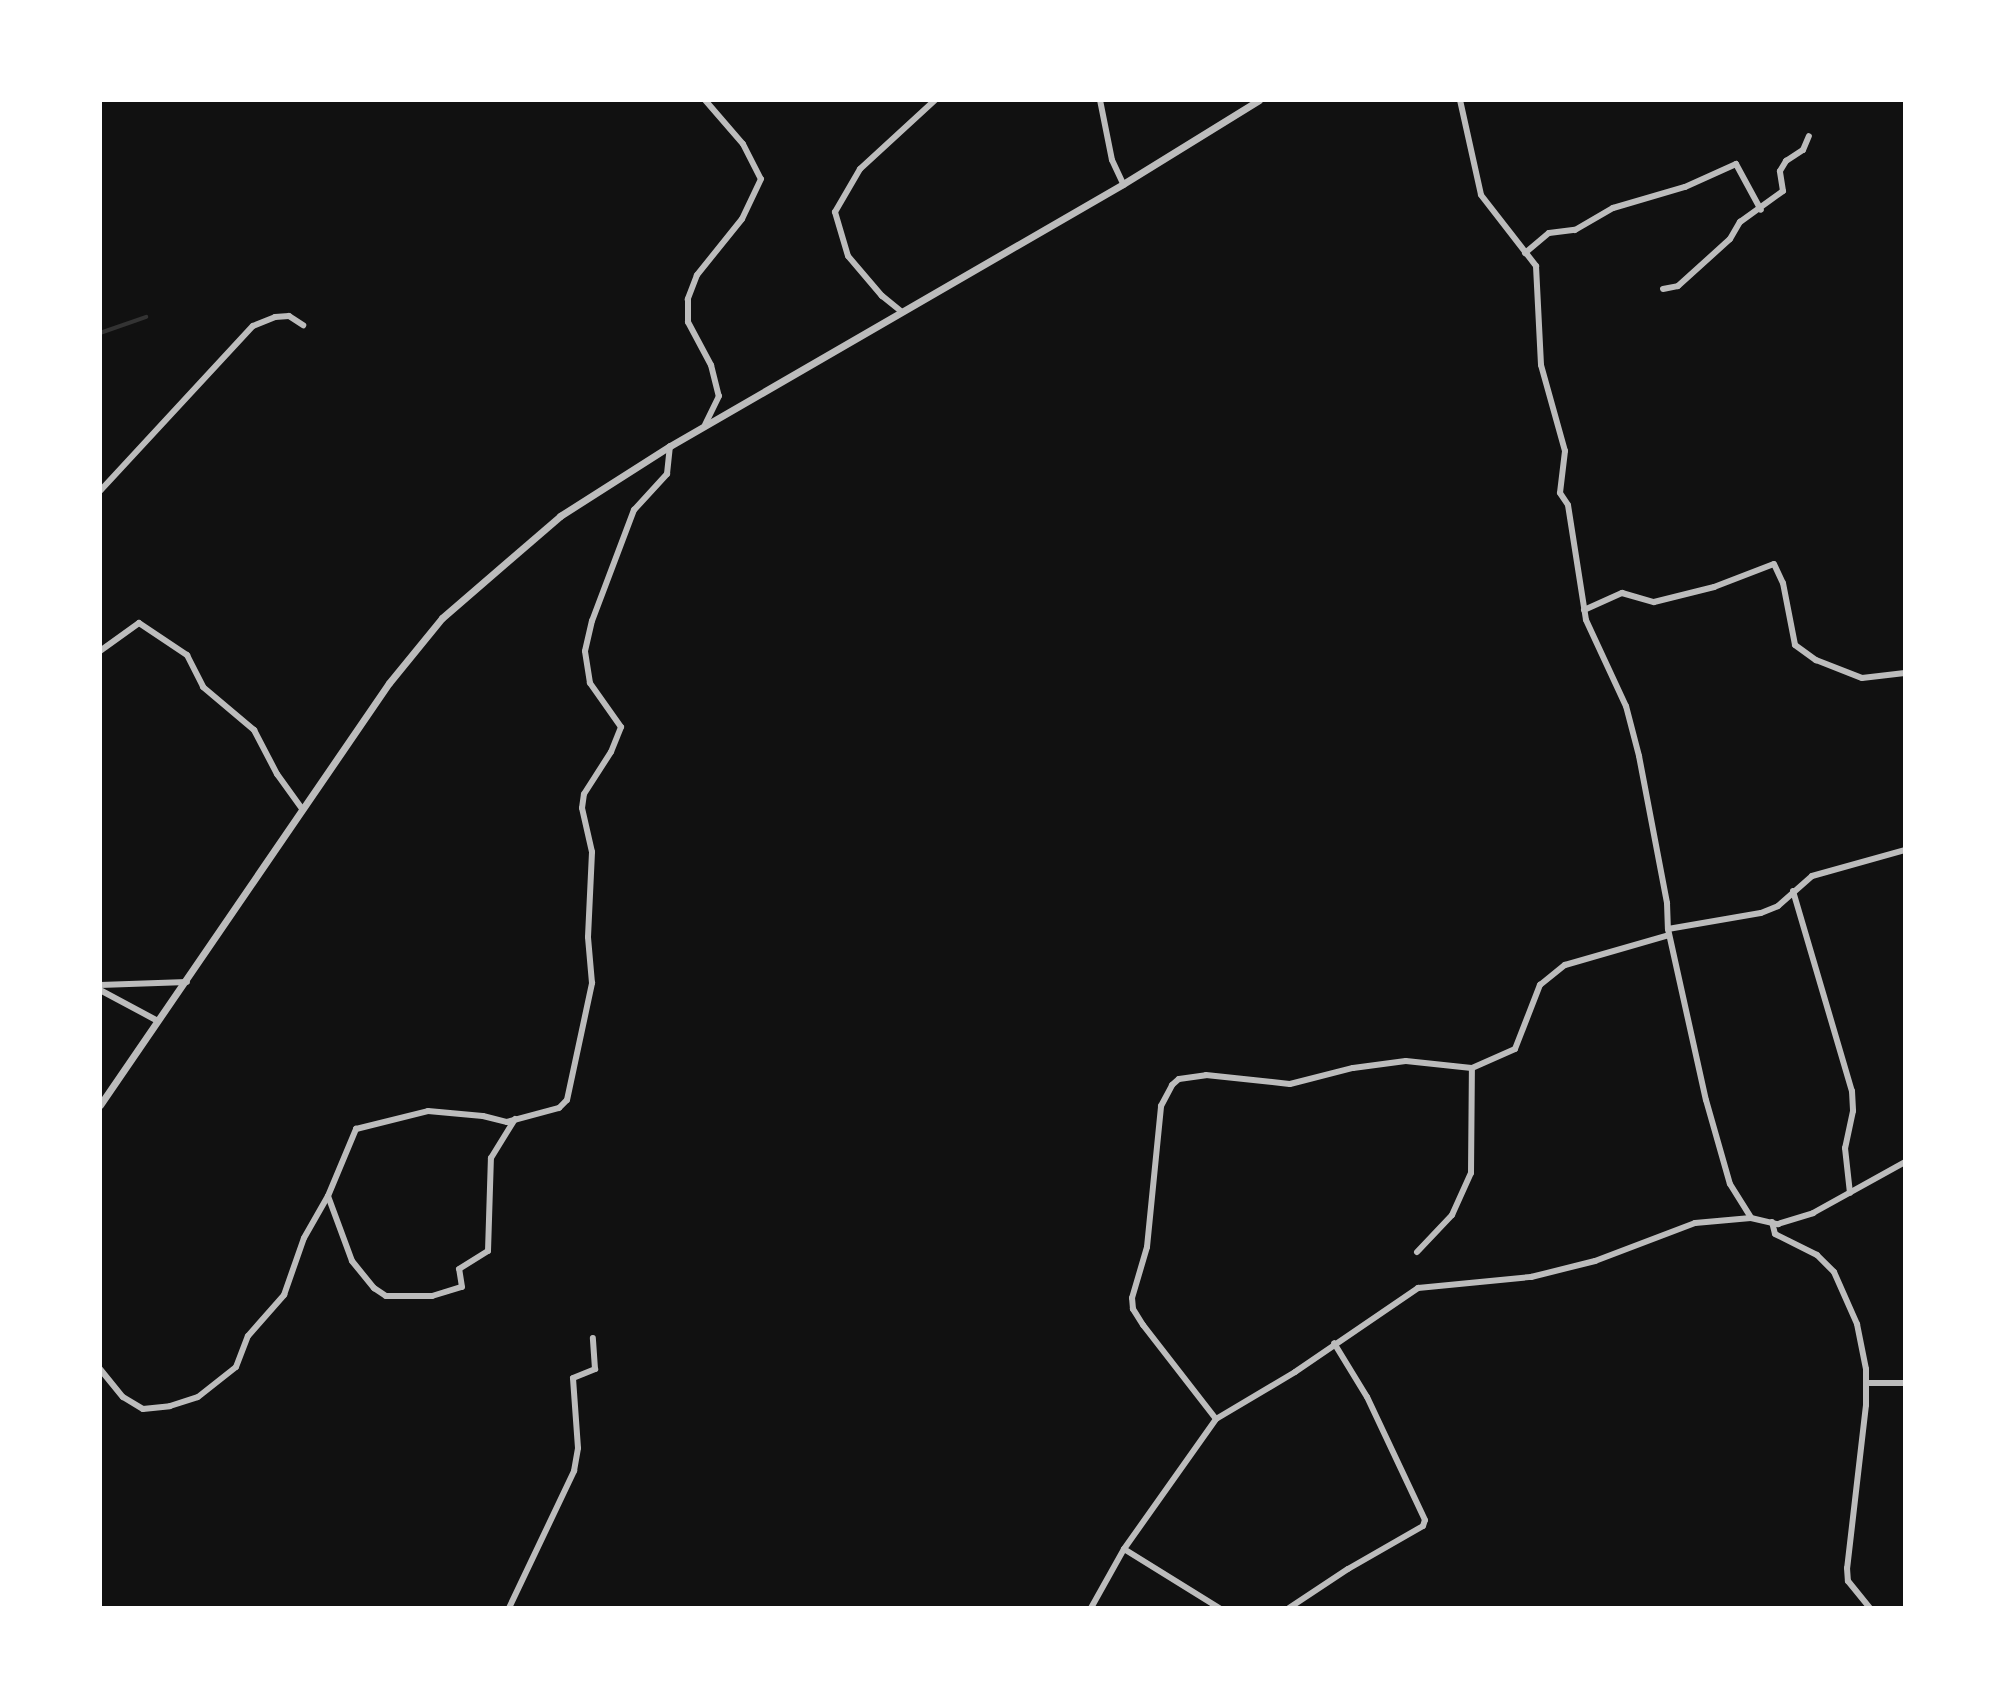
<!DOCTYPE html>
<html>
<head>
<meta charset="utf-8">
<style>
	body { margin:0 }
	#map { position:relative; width:2005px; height:1708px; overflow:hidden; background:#111; font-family:"DM Sans",sans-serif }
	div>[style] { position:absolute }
	.stream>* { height:4px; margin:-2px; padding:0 2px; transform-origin:2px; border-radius:2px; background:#333 }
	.minor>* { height:6px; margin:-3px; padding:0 3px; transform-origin:3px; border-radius:3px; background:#bcbcbc }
	.tertiary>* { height:7px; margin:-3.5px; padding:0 3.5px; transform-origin:3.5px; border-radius:3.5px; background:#bcbcbc }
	span { translate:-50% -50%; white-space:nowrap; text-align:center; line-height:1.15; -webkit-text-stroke:7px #fff; paint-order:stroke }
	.frame { position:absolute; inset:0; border:102px solid #fff; pointer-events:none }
</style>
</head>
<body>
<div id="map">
	<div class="stream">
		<i style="left:100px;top:333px;width:49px;rotate:-19.2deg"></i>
	</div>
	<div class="minor">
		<i style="left:705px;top:100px;width:58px;rotate:49.2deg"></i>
		<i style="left:743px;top:144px;width:39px;rotate:63deg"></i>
		<i style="left:761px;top:179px;width:44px;rotate:115.4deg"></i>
		<i style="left:742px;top:219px;width:72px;rotate:128.8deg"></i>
		<i style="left:697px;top:275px;width:26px;rotate:111deg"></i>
		<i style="left:688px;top:299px;width:23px;rotate:90deg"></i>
		<i style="left:688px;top:322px;width:49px;rotate:61.9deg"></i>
		<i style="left:711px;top:365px;width:32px;rotate:76deg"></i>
		<i style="left:719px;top:396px;width:32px;rotate:116deg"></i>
		<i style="left:1100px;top:100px;width:61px;rotate:78.7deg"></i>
		<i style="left:1112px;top:160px;width:26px;rotate:65deg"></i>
		<i style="left:1460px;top:100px;width:97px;rotate:77.5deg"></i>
		<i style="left:1481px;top:195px;width:90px;rotate:52.2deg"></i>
		<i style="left:1536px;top:266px;width:99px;rotate:87.1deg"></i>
		<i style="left:1541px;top:365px;width:89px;rotate:74.4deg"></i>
		<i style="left:1565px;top:451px;width:42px;rotate:96.8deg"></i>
		<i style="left:1560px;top:493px;width:14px;rotate:56deg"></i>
		<i style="left:1568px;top:505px;width:116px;rotate:81.1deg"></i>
		<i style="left:1586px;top:620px;width:95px;rotate:65.1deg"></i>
		<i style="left:1626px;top:706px;width:52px;rotate:75.4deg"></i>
		<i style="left:1639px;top:756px;width:150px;rotate:79.2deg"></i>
		<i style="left:1667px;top:903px;width:26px;rotate:88deg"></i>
		<i style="left:1668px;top:929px;width:175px;rotate:77.5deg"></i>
		<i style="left:1706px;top:1100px;width:87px;rotate:74.1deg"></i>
		<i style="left:1730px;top:1184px;width:40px;rotate:58deg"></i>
		<i style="left:1751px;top:1218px;width:28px;rotate:13deg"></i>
		<i style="left:1778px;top:1224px;width:37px;rotate:-17deg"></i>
		<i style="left:1813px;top:1213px;width:105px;rotate:-29deg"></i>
		<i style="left:1525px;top:253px;width:31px;rotate:-40deg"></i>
		<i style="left:1549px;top:233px;width:26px;rotate:-7deg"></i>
		<i style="left:1575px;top:230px;width:44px;rotate:-30.1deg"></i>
		<i style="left:1613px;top:208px;width:75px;rotate:-16.3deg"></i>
		<i style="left:1685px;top:187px;width:56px;rotate:-24.3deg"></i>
		<i style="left:1736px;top:164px;width:52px;rotate:61.5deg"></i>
		<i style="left:1663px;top:289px;width:15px;rotate:-11deg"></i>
		<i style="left:1678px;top:286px;width:70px;rotate:-42.1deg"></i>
		<i style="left:1730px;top:239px;width:20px;rotate:-60deg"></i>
		<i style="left:1740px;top:222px;width:53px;rotate:-35.8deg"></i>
		<i style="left:1783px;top:191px;width:20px;rotate:-99deg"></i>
		<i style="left:1780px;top:171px;width:12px;rotate:-59deg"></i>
		<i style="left:1786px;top:161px;width:20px;rotate:-33deg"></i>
		<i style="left:1803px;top:150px;width:15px;rotate:-67deg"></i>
		<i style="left:902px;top:312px;width:26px;rotate:-141deg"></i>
		<i style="left:882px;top:296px;width:52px;rotate:-130.4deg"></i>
		<i style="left:848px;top:256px;width:46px;rotate:-106.5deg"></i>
		<i style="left:835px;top:212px;width:50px;rotate:-59.8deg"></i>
		<i style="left:860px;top:169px;width:102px;rotate:-42.6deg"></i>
		<i style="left:100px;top:491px;width:225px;rotate:-47.2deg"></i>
		<i style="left:253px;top:326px;width:24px;rotate:-22deg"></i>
		<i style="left:275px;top:317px;width:14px;rotate:-4deg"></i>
		<i style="left:289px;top:316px;width:17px;rotate:33deg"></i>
		<i style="left:1584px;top:610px;width:42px;rotate:-24.1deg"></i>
		<i style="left:1622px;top:593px;width:33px;rotate:16deg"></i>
		<i style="left:1654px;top:602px;width:62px;rotate:-14deg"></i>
		<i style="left:1714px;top:587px;width:64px;rotate:-21deg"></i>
		<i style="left:1774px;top:564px;width:21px;rotate:65deg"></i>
		<i style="left:1783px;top:583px;width:63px;rotate:79deg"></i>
		<i style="left:1795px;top:645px;width:26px;rotate:36deg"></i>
		<i style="left:1816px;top:660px;width:49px;rotate:21.4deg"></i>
		<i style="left:1862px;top:678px;width:43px;rotate:-6.6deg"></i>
		<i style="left:100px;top:651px;width:48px;rotate:-35.7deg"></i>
		<i style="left:139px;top:623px;width:58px;rotate:33.7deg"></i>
		<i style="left:187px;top:655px;width:36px;rotate:63deg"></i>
		<i style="left:203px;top:687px;width:67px;rotate:40.1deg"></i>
		<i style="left:254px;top:730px;width:50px;rotate:62.4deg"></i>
		<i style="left:277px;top:774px;width:44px;rotate:54.2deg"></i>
		<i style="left:1793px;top:891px;width:209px;rotate:73.6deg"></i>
		<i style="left:1852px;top:1091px;width:20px;rotate:87deg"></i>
		<i style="left:1853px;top:1111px;width:38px;rotate:102deg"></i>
		<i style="left:1845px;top:1148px;width:45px;rotate:83.7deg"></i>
		<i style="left:1668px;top:929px;width:94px;rotate:-9.8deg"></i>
		<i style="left:1761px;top:913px;width:18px;rotate:-22deg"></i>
		<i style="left:1778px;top:906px;width:45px;rotate:-41.4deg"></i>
		<i style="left:1812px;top:876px;width:97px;rotate:-15.6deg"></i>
		<i style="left:100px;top:985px;width:87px;rotate:-2deg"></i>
		<i style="left:100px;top:990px;width:64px;rotate:28.2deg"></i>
		<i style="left:328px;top:1196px;width:69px;rotate:69.7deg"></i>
		<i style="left:352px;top:1261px;width:35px;rotate:51deg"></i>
		<i style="left:374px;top:1288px;width:14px;rotate:34deg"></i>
		<i style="left:386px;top:1296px;width:46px"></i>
		<i style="left:432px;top:1296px;width:31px;rotate:-17deg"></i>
		<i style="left:462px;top:1287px;width:18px;rotate:-99deg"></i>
		<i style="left:459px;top:1269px;width:34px;rotate:-32deg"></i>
		<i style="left:488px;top:1251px;width:93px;rotate:-88.2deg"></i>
		<i style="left:491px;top:1158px;width:46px;rotate:-58.4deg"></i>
		<i style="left:1772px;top:1222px;width:12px;rotate:76deg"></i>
		<i style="left:1775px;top:1234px;width:47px;rotate:26.6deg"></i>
		<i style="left:1817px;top:1255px;width:24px;rotate:45deg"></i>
		<i style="left:1834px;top:1272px;width:57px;rotate:66.1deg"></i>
		<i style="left:1857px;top:1324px;width:46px;rotate:78.7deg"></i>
		<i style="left:1866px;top:1369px;width:36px;rotate:90deg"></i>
		<i style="left:1866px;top:1405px;width:164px;rotate:96.6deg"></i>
		<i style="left:1847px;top:1568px;width:13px;rotate:86deg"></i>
		<i style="left:1848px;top:1581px;width:35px;rotate:51deg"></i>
		<i style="left:1417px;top:1252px;width:51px;rotate:-46.6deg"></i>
		<i style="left:1452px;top:1215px;width:46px;rotate:-65.7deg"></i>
		<i style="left:1471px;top:1173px;width:105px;rotate:-89.5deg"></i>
		<i style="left:1472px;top:1068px;width:47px;rotate:-23.8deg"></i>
		<i style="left:1515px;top:1049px;width:69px;rotate:-68.7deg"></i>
		<i style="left:1540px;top:985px;width:32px;rotate:-39deg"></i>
		<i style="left:1565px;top:965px;width:108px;rotate:-16.1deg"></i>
		<i style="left:100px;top:1369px;width:36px;rotate:51deg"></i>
		<i style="left:123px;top:1397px;width:23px;rotate:31deg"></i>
		<i style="left:143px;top:1409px;width:27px;rotate:-6deg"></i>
		<i style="left:170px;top:1406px;width:29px;rotate:-18deg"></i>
		<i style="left:198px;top:1397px;width:48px;rotate:-38.3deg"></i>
		<i style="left:236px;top:1367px;width:33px;rotate:-69deg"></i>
		<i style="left:248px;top:1336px;width:55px;rotate:-48.7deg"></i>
		<i style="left:284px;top:1295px;width:60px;rotate:-70.7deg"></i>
		<i style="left:304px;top:1238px;width:48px;rotate:-60.3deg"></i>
		<i style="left:328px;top:1196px;width:73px;rotate:-67.3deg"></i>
		<i style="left:356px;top:1129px;width:74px;rotate:-14deg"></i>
		<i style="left:428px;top:1111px;width:55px;rotate:5.2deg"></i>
		<i style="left:483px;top:1116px;width:25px;rotate:14deg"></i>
		<i style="left:507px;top:1122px;width:54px;rotate:-15.1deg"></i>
		<i style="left:559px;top:1108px;width:11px;rotate:-45deg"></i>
		<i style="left:567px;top:1100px;width:120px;rotate:-77.9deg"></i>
		<i style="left:592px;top:983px;width:46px;rotate:-95deg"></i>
		<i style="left:588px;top:937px;width:85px;rotate:-87.3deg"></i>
		<i style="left:592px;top:852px;width:45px;rotate:-102.8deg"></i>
		<i style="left:582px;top:808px;width:14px;rotate:-82deg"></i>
		<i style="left:584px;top:794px;width:50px;rotate:-57.3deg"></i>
		<i style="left:611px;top:752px;width:27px;rotate:-68deg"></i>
		<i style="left:621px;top:727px;width:54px;rotate:-125.2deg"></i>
		<i style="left:590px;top:683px;width:32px;rotate:-99deg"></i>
		<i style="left:585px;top:651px;width:31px;rotate:-77deg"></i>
		<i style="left:592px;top:621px;width:119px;rotate:-69.3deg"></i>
		<i style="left:634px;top:510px;width:49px;rotate:-47.5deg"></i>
		<i style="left:667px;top:474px;width:28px;rotate:-84deg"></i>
		<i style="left:1866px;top:1383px;width:39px"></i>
		<i style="left:1216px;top:1419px;width:119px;rotate:-127.8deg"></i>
		<i style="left:1143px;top:1325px;width:19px;rotate:-122deg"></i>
		<i style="left:1133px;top:1309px;width:11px;rotate:-95deg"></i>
		<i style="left:1132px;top:1298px;width:53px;rotate:-73.6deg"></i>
		<i style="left:1147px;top:1247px;width:142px;rotate:-84.3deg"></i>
		<i style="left:1161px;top:1106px;width:24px;rotate:-62deg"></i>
		<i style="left:1172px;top:1085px;width:9px;rotate:-41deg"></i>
		<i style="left:1179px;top:1079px;width:27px;rotate:-8deg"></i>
		<i style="left:1206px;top:1075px;width:84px;rotate:6.1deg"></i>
		<i style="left:1290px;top:1084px;width:65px;rotate:-14.3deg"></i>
		<i style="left:1353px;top:1068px;width:53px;rotate:-7.5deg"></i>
		<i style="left:1406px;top:1061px;width:66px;rotate:6.1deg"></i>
		<i style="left:1124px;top:1549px;width:112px;rotate:31.8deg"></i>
		<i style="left:509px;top:1608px;width:152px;rotate:-64.6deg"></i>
		<i style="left:574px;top:1471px;width:23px;rotate:-80deg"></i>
		<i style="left:578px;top:1448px;width:70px;rotate:-94.1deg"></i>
		<i style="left:573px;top:1378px;width:24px;rotate:-22deg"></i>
		<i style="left:595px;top:1369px;width:31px;rotate:-94deg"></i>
		<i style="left:1091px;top:1608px;width:68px;rotate:-60.8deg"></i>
		<i style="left:1124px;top:1549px;width:159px;rotate:-54.7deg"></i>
		<i style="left:1216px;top:1419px;width:92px;rotate:-30.7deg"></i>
		<i style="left:1295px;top:1372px;width:149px;rotate:-34.3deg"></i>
		<i style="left:1418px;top:1288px;width:114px;rotate:-5.6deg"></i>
		<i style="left:1531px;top:1277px;width:66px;rotate:-14deg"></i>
		<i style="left:1595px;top:1261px;width:107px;rotate:-20.8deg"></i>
		<i style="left:1695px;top:1223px;width:56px;rotate:-5.1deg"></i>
		<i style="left:1289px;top:1608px;width:71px;rotate:-33.5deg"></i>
		<i style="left:1348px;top:1569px;width:86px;rotate:-29.8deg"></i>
		<i style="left:1423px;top:1526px;width:6px;rotate:-72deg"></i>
		<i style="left:1425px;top:1520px;width:136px;rotate:-115.2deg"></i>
		<i style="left:1367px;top:1397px;width:63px;rotate:-121.4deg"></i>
	</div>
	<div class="tertiary">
		<i style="left:100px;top:1105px;width:511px;rotate:-55.6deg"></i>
		<i style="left:389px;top:683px;width:84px;rotate:-50.8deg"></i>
		<i style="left:442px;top:618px;width:156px;rotate:-40.8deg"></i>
		<i style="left:560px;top:516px;width:130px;rotate:-32.5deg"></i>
		<i style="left:670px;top:446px;width:523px;rotate:-30.04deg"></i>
		<i style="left:1123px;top:184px;width:160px;rotate:-31.7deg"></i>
	</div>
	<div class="frame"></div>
</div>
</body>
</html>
